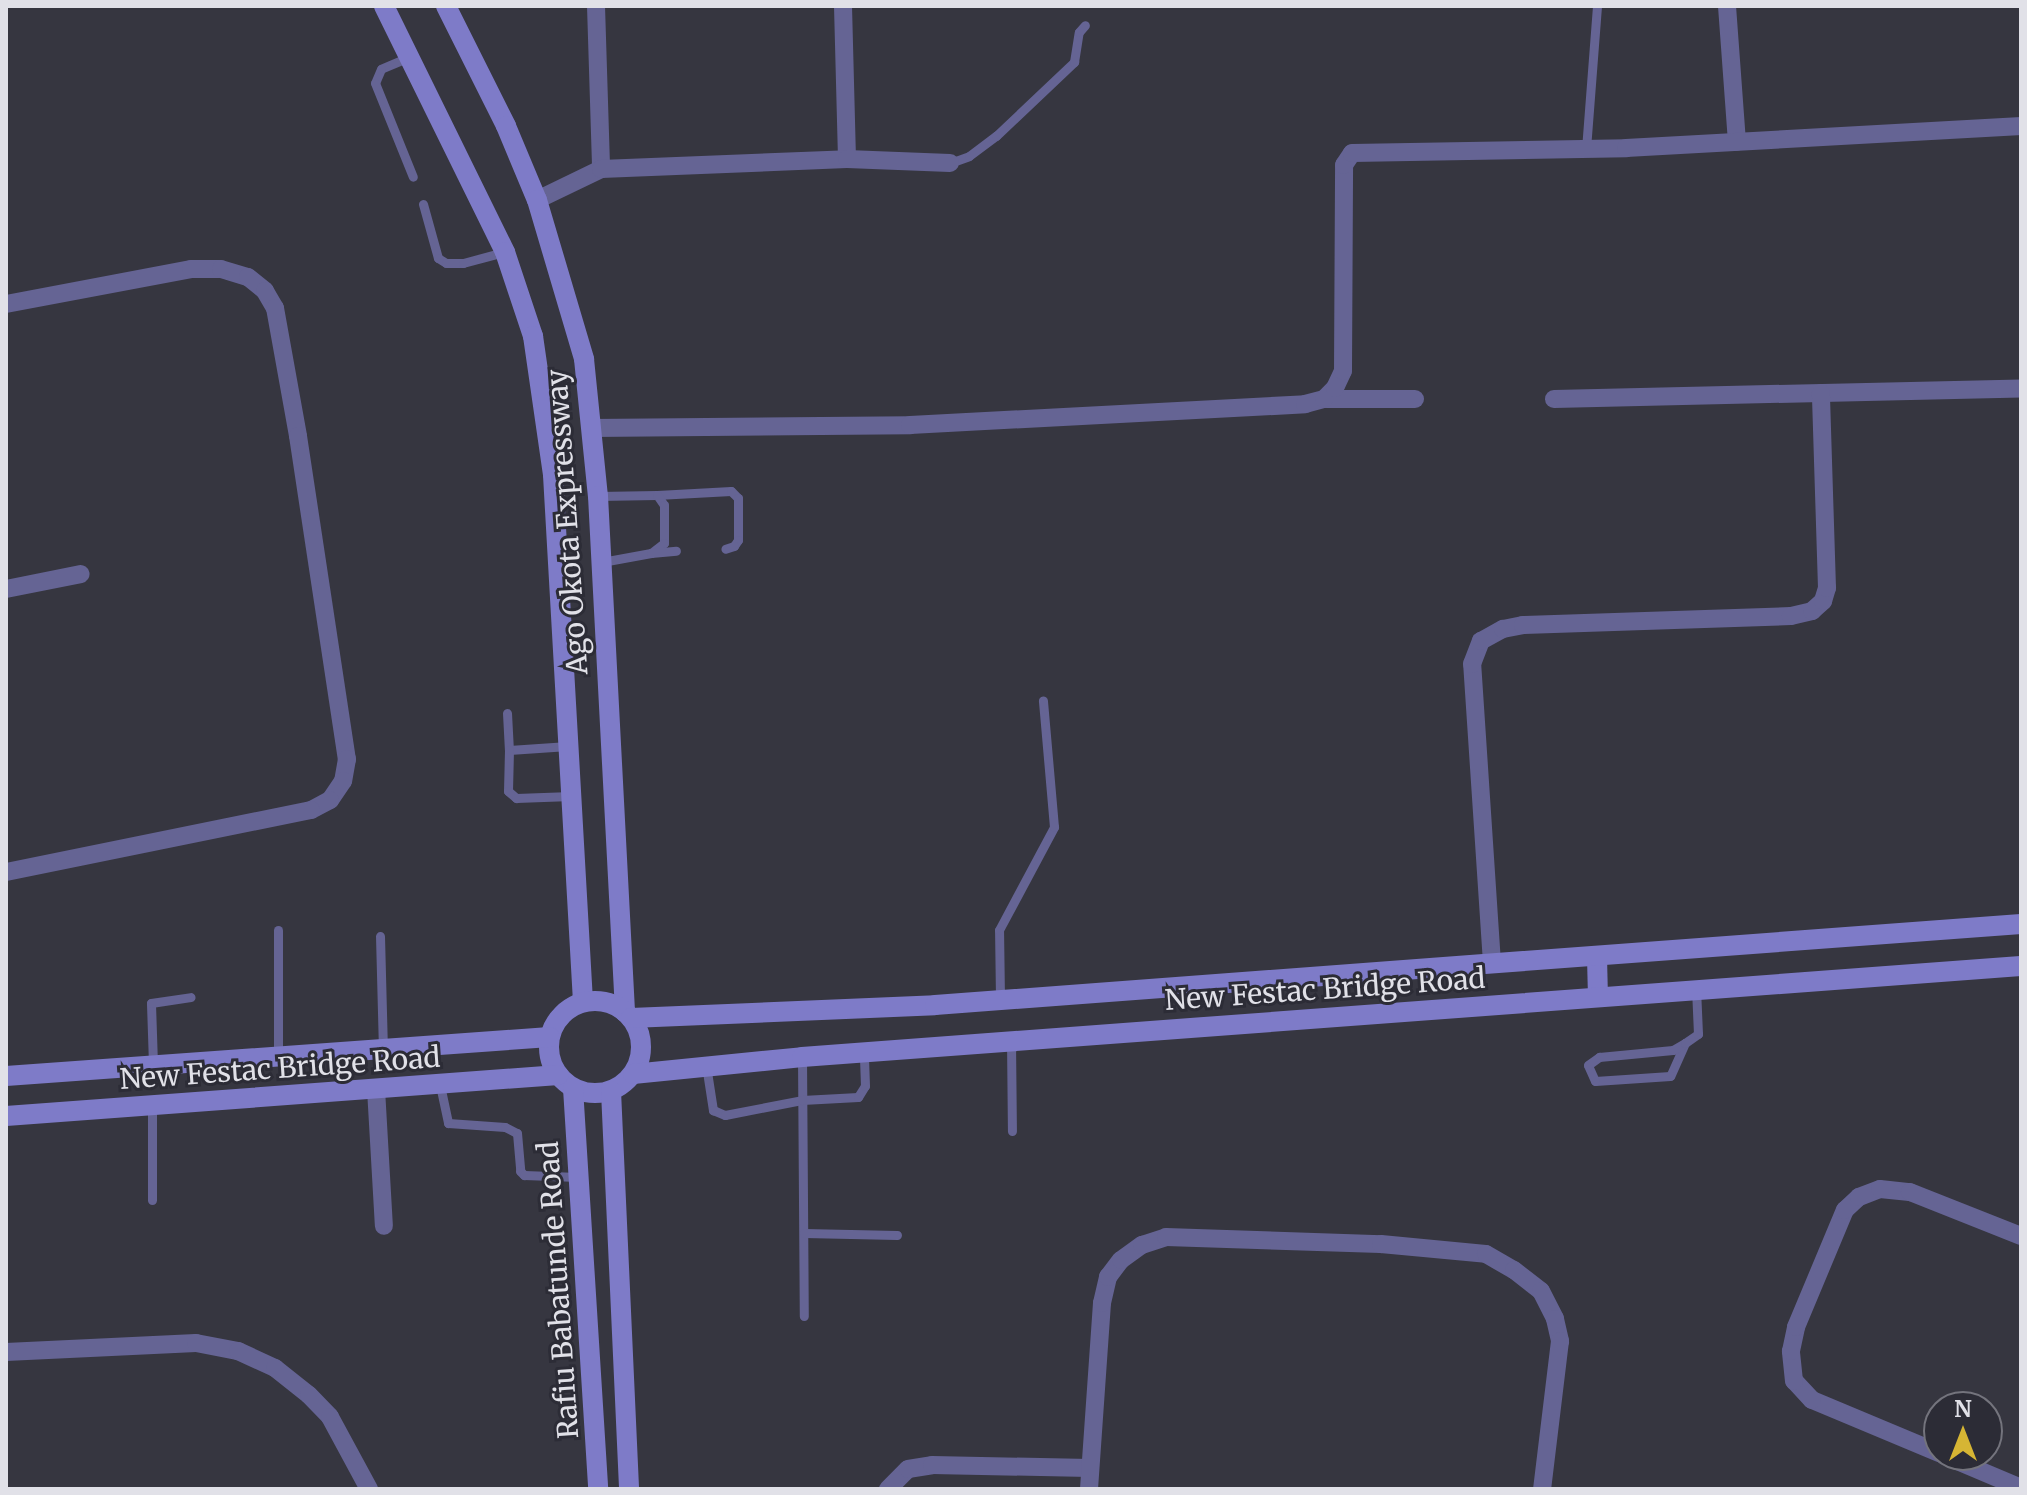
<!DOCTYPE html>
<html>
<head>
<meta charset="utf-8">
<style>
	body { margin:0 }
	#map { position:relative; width:2027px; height:1495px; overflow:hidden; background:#363640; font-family:Merriweather,serif }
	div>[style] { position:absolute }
	.lane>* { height:9px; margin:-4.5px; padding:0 4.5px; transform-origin:4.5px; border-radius:4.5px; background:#656494 }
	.street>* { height:18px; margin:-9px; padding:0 9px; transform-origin:9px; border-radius:9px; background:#656494 }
	.secondary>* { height:20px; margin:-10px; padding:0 10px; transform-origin:10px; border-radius:10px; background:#7e7bc8 }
	.secondary>.ring { margin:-10px; padding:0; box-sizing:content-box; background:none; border:20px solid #7e7bc8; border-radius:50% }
	span { translate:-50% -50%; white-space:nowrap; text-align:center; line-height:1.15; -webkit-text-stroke:6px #2c2c36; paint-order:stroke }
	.street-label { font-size:28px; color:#e1e1e8 }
	.frame { position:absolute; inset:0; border:8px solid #e1e1e8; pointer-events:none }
	.north { position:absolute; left:1923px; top:1391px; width:80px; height:80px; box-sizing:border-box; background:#2c2c36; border:2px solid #74747d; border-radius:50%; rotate:0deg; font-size:22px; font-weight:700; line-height:32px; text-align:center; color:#e1e1e8 }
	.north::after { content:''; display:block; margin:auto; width:28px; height:36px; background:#d6b534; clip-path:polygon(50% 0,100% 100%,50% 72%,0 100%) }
</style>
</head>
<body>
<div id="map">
	<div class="lane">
		<i style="left:409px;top:57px;width:30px;rotate:157deg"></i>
		<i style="left:381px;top:69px;width:15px;rotate:113deg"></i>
		<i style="left:375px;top:83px;width:101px;rotate:68deg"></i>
		<i style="left:1586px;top:149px;width:143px;rotate:-85.6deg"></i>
		<i style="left:950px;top:163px;width:20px;rotate:-20deg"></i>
		<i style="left:969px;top:156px;width:34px;rotate:-37deg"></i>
		<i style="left:996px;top:136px;width:108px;rotate:-43.5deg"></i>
		<i style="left:1074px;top:62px;width:30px;rotate:-81deg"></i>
		<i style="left:1079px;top:32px;width:9px;rotate:-49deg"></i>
		<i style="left:423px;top:204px;width:56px;rotate:74.5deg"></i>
		<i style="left:438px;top:258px;width:9px;rotate:32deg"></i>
		<i style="left:446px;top:263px;width:17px"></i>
		<i style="left:463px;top:263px;width:42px;rotate:-15deg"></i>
		<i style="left:657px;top:495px;width:74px;rotate:-3.1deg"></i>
		<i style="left:731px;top:491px;width:10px;rotate:45deg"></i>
		<i style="left:738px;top:498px;width:42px;rotate:90deg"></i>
		<i style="left:738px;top:540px;width:7px;rotate:124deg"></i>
		<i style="left:734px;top:546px;width:9px;rotate:162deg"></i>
		<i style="left:598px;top:496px;width:59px;rotate:-1deg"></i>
		<i style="left:657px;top:495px;width:12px;rotate:55deg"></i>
		<i style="left:664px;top:505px;width:38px;rotate:90deg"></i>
		<i style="left:664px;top:543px;width:16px;rotate:142deg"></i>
		<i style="left:651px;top:553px;width:50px;rotate:169.6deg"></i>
		<i style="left:651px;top:553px;width:25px;rotate:-5deg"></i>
		<i style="left:507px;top:713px;width:37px;rotate:87deg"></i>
		<i style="left:568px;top:746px;width:59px;rotate:176.1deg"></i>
		<i style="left:509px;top:750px;width:41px;rotate:91.4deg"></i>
		<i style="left:508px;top:791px;width:11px;rotate:41deg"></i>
		<i style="left:516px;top:798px;width:55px;rotate:-2.1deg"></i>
		<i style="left:278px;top:930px;width:125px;rotate:90deg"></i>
		<i style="left:380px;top:936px;width:112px;rotate:88.5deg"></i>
		<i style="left:1000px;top:998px;width:68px;rotate:-90.8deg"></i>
		<i style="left:999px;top:930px;width:117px;rotate:-61.9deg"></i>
		<i style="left:1054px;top:827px;width:127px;rotate:-95deg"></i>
		<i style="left:1011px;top:1041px;width:90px;rotate:89.4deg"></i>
		<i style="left:1685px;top:1043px;width:36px;rotate:114deg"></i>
		<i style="left:1670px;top:1076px;width:75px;rotate:176.2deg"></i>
		<i style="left:1595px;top:1081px;width:17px;rotate:-114deg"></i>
		<i style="left:1588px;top:1065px;width:14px;rotate:-36deg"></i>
		<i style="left:1599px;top:1057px;width:74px;rotate:-5.4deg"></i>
		<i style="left:1673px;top:1050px;width:14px;rotate:-30deg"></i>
		<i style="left:1685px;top:1043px;width:16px;rotate:-35deg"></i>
		<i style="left:1698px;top:1034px;width:45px;rotate:-92.5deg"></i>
		<i style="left:802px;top:1057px;width:259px;rotate:89.6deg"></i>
		<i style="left:153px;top:1064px;width:61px;rotate:-91.9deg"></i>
		<i style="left:151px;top:1003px;width:40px;rotate:-8.5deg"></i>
		<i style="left:706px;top:1065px;width:46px;rotate:81.2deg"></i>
		<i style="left:713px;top:1110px;width:13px;rotate:23deg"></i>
		<i style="left:725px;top:1115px;width:78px;rotate:-11deg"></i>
		<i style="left:802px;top:1100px;width:56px;rotate:-3.1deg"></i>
		<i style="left:858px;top:1097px;width:13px;rotate:-58deg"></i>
		<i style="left:865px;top:1086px;width:34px;rotate:-92deg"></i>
		<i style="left:440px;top:1085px;width:39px;rotate:78deg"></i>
		<i style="left:448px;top:1123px;width:57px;rotate:4deg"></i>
		<i style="left:505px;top:1127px;width:13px;rotate:27deg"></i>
		<i style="left:517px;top:1133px;width:38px;rotate:85deg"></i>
		<i style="left:520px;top:1171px;width:6px;rotate:45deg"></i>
		<i style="left:524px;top:1175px;width:54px;rotate:2.1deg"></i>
		<i style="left:152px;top:1105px;width:95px;rotate:90deg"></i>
		<i style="left:804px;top:1233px;width:93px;rotate:1.2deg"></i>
	</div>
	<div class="street">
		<i style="left:596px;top:6px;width:163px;rotate:88.2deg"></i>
		<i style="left:843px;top:6px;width:153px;rotate:88.5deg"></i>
		<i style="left:1727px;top:6px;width:136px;rotate:85.8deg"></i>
		<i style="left:537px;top:200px;width:71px;rotate:-25.8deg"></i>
		<i style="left:601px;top:169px;width:246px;rotate:-2.3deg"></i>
		<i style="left:847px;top:159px;width:103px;rotate:2.2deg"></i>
		<i style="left:6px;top:304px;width:188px;rotate:-10.7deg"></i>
		<i style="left:191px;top:269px;width:30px"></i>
		<i style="left:221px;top:269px;width:28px;rotate:17deg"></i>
		<i style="left:248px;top:277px;width:22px;rotate:39deg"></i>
		<i style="left:265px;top:291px;width:20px;rotate:60deg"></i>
		<i style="left:275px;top:308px;width:130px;rotate:79.8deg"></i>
		<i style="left:298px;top:436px;width:327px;rotate:81.4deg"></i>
		<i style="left:347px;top:759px;width:22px;rotate:100deg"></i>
		<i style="left:343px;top:781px;width:23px;rotate:124deg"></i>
		<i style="left:330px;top:800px;width:21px;rotate:152deg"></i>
		<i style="left:311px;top:810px;width:311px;rotate:168.5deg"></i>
		<i style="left:1324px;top:399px;width:91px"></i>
		<i style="left:1554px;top:399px;width:467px;rotate:-1.3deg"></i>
		<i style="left:591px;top:428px;width:319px;rotate:-0.5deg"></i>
		<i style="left:910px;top:425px;width:396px;rotate:-3deg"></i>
		<i style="left:1305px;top:404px;width:20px;rotate:-15deg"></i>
		<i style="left:1324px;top:399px;width:16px;rotate:-45deg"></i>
		<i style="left:1335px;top:388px;width:19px;rotate:-65deg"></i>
		<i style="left:1343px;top:371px;width:206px;rotate:-89.7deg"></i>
		<i style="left:1344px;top:165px;width:14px;rotate:-56deg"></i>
		<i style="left:1352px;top:153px;width:274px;rotate:-1deg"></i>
		<i style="left:1626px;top:148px;width:396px;rotate:-3.2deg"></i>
		<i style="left:6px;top:589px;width:76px;rotate:-11.3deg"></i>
		<i style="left:1492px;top:963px;width:300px;rotate:-93.8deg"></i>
		<i style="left:1472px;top:664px;width:25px;rotate:-69deg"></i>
		<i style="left:1481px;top:641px;width:25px;rotate:-29deg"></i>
		<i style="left:1503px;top:629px;width:20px;rotate:-11deg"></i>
		<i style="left:1523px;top:625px;width:268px;rotate:-1.9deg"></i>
		<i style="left:1791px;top:616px;width:22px;rotate:-13deg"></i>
		<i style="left:1812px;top:611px;width:15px;rotate:-42deg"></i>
		<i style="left:1823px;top:601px;width:14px;rotate:-73deg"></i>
		<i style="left:1827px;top:588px;width:195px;rotate:-91.8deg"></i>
		<i style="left:376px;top:1089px;width:137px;rotate:86.7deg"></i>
		<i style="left:6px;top:1352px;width:190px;rotate:-2.7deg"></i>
		<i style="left:196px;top:1343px;width:43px;rotate:10.8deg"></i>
		<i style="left:238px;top:1351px;width:41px;rotate:24.7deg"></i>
		<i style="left:275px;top:1368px;width:43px;rotate:38.5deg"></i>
		<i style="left:309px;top:1395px;width:30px;rotate:46deg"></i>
		<i style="left:330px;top:1417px;width:82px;rotate:61.6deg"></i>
		<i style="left:1939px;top:1453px;width:138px;rotate:-157.3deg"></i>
		<i style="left:1812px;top:1400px;width:26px;rotate:-133deg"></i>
		<i style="left:1794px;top:1381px;width:30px;rotate:-96deg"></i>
		<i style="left:1791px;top:1351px;width:25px;rotate:-78deg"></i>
		<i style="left:1796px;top:1327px;width:127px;rotate:-67.3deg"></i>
		<i style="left:1845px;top:1210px;width:19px;rotate:-43deg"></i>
		<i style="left:1859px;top:1197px;width:22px;rotate:-21deg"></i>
		<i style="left:1880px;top:1189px;width:30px;rotate:6deg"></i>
		<i style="left:1910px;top:1192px;width:119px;rotate:21.6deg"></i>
		<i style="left:1943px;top:1455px;width:85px;rotate:22.9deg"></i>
		<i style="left:888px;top:1489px;width:28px;rotate:-45deg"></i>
		<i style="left:908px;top:1469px;width:24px;rotate:-9deg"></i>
		<i style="left:932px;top:1465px;width:158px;rotate:1.1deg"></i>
		<i style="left:1089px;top:1489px;width:186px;rotate:-86deg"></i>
		<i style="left:1102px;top:1303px;width:27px;rotate:-77deg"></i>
		<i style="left:1108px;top:1277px;width:21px;rotate:-53deg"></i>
		<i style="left:1121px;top:1260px;width:26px;rotate:-36deg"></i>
		<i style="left:1142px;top:1245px;width:25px;rotate:-18deg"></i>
		<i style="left:1166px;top:1237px;width:215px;rotate:1.9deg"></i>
		<i style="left:1381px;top:1244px;width:105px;rotate:5.4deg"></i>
		<i style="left:1486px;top:1254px;width:32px;rotate:30deg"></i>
		<i style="left:1514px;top:1270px;width:34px;rotate:38deg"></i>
		<i style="left:1541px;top:1291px;width:31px;rotate:63deg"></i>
		<i style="left:1555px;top:1319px;width:23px;rotate:77deg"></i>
		<i style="left:1560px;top:1341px;width:149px;rotate:96.9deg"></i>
	</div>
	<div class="secondary">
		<i style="left:384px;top:6px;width:274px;rotate:63.8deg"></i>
		<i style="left:505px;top:252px;width:89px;rotate:71.6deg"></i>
		<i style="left:533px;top:336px;width:140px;rotate:81.8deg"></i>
		<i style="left:553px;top:475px;width:528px;rotate:86.74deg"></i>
		<i style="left:446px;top:6px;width:134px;rotate:63.4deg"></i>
		<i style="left:506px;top:126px;width:80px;rotate:67.3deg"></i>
		<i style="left:537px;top:200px;width:166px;rotate:73.5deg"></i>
		<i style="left:584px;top:359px;width:138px;rotate:84.2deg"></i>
		<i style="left:598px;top:496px;width:517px;rotate:87deg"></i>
		<i style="left:1597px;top:957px;width:40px;rotate:88.6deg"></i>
		<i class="ring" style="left:549px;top:1001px;width:72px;height:72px"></i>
		<i style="left:631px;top:1018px;width:304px;rotate:-2.4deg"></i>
		<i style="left:935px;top:1005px;width:1089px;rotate:-4.27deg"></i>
		<i style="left:633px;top:1074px;width:170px;rotate:-5.7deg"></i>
		<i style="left:802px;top:1057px;width:1222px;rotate:-4.27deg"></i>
		<i style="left:6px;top:1076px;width:545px;rotate:-4.1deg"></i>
		<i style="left:573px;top:1088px;width:402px;rotate:86.4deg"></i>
		<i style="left:611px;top:1091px;width:398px;rotate:87.4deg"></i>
		<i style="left:6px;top:1116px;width:554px;rotate:-4.25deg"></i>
	</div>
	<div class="street-label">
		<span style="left:567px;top:522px;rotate:-94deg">Ago Okota Expressway</span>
		<span style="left:1325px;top:989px;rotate:-4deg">New Festac Bridge Road</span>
		<span style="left:280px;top:1068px;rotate:-4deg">New Festac Bridge Road</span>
		<span style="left:558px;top:1290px;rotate:-94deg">Rafiu Babatunde Road</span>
	</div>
	<div class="frame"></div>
	<div class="north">N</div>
</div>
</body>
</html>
